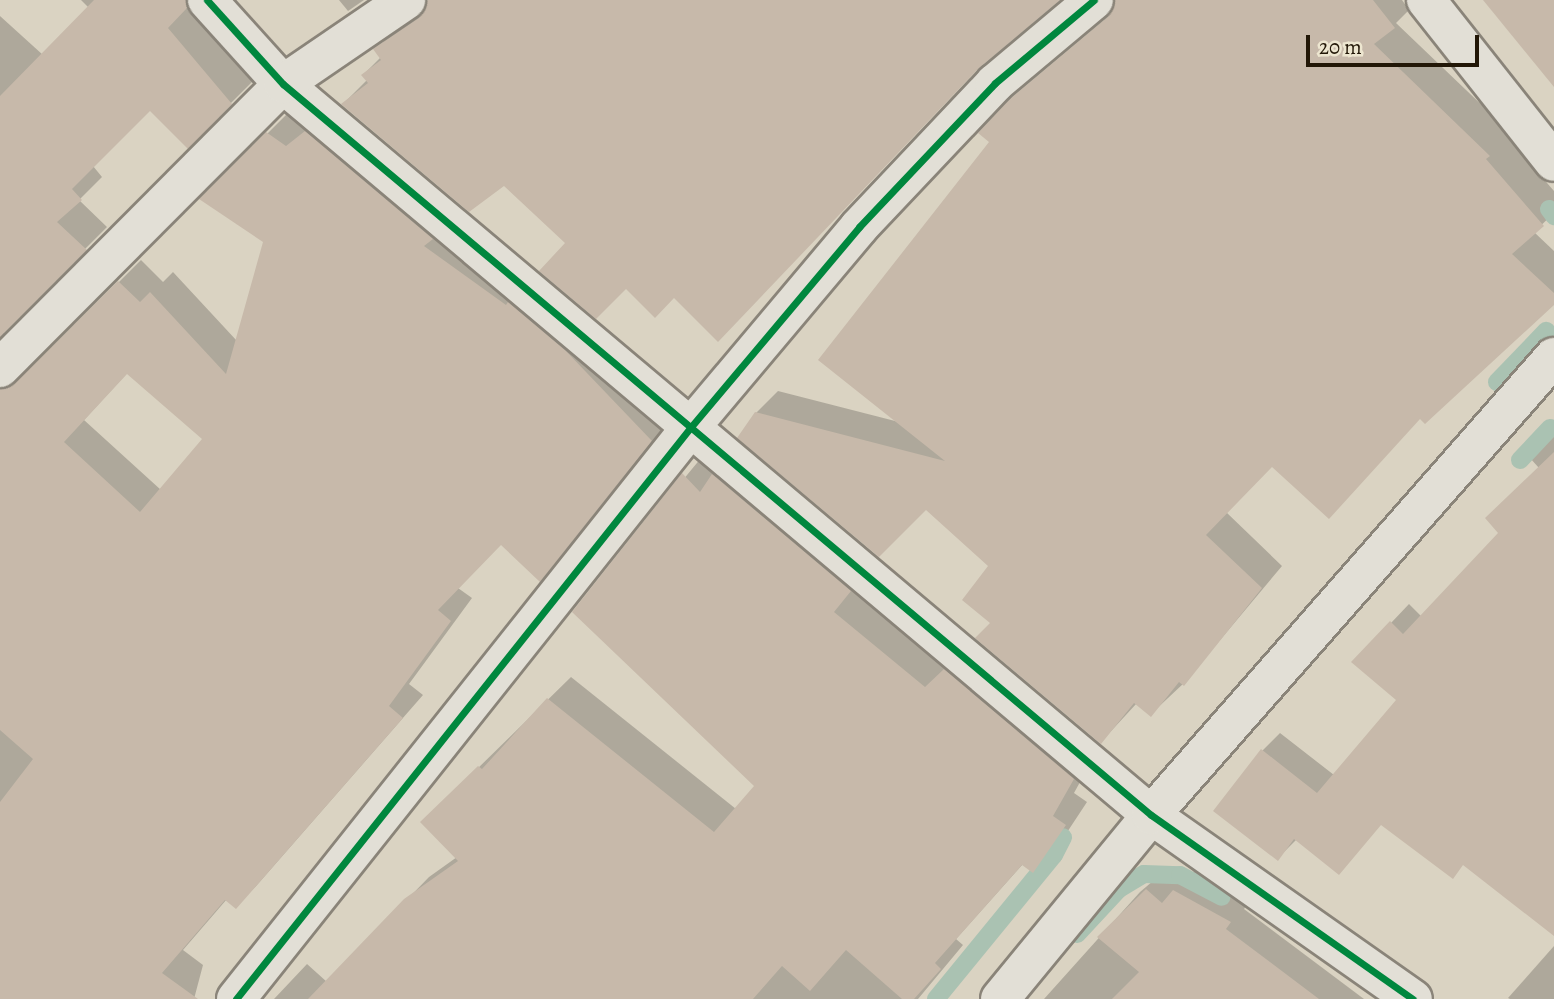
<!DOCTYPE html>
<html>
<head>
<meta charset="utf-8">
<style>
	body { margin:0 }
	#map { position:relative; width:1554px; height:999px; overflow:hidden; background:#dad3c2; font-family:Alegreya,serif }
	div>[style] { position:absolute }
	.shadow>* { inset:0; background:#0003 }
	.stream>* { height:18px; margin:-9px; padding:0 9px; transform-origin:9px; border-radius:9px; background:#aac2b2 }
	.building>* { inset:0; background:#c7b9aa }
	.roads { filter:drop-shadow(2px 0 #8a8479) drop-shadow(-2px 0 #8a8479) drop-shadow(0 2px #8a8479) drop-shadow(0 -2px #8a8479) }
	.minor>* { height:38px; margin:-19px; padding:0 19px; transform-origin:19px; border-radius:19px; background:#e2dfd6 }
	.cycleway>* { height:7px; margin:-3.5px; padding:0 3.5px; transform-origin:3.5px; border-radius:3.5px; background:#00873e }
	span { translate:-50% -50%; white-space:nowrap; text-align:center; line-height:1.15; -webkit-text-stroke:6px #ede6d0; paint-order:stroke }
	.scale { position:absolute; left:1306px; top:35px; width:173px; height:32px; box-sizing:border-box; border:4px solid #221707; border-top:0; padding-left:9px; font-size:21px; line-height:24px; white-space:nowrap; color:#221707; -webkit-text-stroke:5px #ede6d0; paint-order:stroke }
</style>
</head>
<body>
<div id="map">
	<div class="shadow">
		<i style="clip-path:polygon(81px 0,193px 0,189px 5px,253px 81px,188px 146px,150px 108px,93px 166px,102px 177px,79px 200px,107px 227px,5px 329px,0 350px,0 16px,43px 55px,89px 8px)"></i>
		<i style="clip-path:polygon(339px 0,364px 0,348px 11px)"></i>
		<i style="clip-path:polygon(429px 0,1024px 0,674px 296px,626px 287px,567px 243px,505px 184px,343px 104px,367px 80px,363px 75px,381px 57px,376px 49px)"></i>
		<i style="clip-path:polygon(1128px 0,1402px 0,1409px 10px,1396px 23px,1511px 133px,1507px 137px,1554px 191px,1554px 213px,1534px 232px,1554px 251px,1554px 303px,1421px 417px,1272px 465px,1226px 512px,1282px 566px,1184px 683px,1151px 714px,1137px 703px,1101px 742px,990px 566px,926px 508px,756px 413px,778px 391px,899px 422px,991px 142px,1011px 100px)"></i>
		<i style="clip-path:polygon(evenodd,289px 112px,672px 418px,540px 579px,502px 543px,458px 588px,472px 598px,409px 684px,423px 695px,257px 885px,236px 907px,227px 899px,183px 950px,203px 965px,194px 999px,0 999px,0 351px,7px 363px,28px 368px,39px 362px,141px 260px,163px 282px,173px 272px,237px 341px,265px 242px,202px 199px,289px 112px,128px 372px,204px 439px,161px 490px,84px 420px,128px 372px)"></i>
		<i style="clip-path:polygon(1554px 435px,1554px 657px,1420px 779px,1339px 872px,1297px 839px,1278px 858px,1262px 751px,1280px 733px,1334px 775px,1398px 700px,1354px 662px,1409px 604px,1422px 617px,1500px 533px,1539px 468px,1530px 458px)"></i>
		<i style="clip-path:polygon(706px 452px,1095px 755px,1074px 793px,1087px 802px,1056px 849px,1033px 871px,1023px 864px,956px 939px,963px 945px,918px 999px,274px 999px,307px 964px,327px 982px,429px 877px,457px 857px,423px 822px,571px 677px,736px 809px,756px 786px,574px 612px)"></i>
		<i style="clip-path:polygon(1166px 870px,1182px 884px,1194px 871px,1249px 902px,1244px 909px,1364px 999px,1044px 999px,1140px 892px)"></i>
		<i style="clip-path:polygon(1554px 946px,1554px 999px,1510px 999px,1508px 998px)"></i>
	</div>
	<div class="stream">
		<i style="left:1549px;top:209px;width:9px;rotate:54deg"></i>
		<i style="left:1497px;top:382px;width:71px;rotate:-46.1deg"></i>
		<i style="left:1520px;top:460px;width:44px;rotate:-46.8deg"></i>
		<i style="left:1077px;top:934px;width:62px;rotate:-47deg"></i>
		<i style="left:1119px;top:889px;width:29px;rotate:-31deg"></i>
		<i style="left:1144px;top:874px;width:36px;rotate:2deg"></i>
		<i style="left:1180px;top:875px;width:47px;rotate:27.6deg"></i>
		<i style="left:936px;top:999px;width:186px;rotate:-50.7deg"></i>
		<i style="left:1054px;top:855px;width:20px;rotate:-63deg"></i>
	</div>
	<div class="building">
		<i style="clip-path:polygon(94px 0,186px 0,187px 8px,168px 28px,232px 104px,188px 149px,150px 111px,72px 189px,82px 200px,57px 222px,87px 250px,0 337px,0 96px)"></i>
		<i style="clip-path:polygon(428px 0,1060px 0,979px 68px,718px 342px,674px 298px,655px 318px,626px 289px,596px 319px,539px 271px,565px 243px,504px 186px,469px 212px,341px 104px,368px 83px,361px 75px,381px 60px,373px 49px,419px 18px)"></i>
		<i style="clip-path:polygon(1115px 0,1373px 0,1395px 28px,1374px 44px,1490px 156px,1486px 159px,1544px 226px,1512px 254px,1554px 293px,1554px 305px,1425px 424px,1420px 419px,1329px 519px,1272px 467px,1206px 535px,1262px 588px,1184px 686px,1179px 682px,1151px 717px,1134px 703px,1101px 744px,975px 638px,990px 623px,962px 600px,988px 566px,926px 510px,879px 557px,737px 438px,755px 412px,945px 461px,818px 360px,989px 142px,978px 133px,1010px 99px,1108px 17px)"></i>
		<i style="clip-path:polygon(1483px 0,1554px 0,1554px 87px)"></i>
		<i style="clip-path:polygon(evenodd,305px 131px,433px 239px,424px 246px,506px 305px,508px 302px,565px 350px,652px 441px,540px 582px,501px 545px,438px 610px,451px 621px,389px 706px,403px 718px,236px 909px,225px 900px,162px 973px,198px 999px,0 999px,0 802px,33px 759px,0 730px,0 389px,15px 383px,118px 281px,140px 302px,150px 292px,226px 374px,263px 242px,199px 199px,266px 132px,286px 146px,305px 131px,127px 374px,202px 439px,140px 512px,64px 442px,127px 374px)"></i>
		<i style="clip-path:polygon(1554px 452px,1554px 936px,1463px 865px,1453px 879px,1381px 825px,1339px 875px,1294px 839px,1278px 861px,1213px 811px,1261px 749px,1317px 793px,1396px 700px,1351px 662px,1390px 621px,1403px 634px,1498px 533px,1485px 518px)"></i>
		<i style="clip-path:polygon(682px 473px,700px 492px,712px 474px,851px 591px,834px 612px,925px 687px,944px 669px,1074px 779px,1053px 816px,1066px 825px,1033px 873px,1022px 865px,935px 963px,941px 969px,914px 999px,902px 999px,846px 950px,810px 991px,782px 966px,753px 999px,308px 999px,404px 899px,458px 861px,420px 822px,478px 766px,482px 769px,547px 698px,714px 832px,754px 786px,572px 612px)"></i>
		<i style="clip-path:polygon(1146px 889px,1162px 903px,1173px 890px,1231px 922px,1226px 929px,1319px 999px,1112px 999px,1139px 972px,1097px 937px)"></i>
	</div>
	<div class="roads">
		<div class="minor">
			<i style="left:207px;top:0;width:113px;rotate:47.9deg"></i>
			<i style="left:283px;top:84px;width:1135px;rotate:40.1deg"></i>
			<i style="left:1151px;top:815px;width:320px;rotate:35.1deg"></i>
			<i style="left:1426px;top:0;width:206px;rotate:51.7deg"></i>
			<i style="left:0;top:368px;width:401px;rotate:-45.1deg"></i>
			<i style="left:283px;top:84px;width:149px;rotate:-34.3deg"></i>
			<i style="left:236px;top:999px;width:729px;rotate:-51.51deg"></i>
			<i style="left:690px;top:428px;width:263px;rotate:-49.9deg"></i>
			<i style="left:859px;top:227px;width:198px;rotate:-46.6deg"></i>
			<i style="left:995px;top:83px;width:129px;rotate:-40deg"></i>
			<i style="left:1000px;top:999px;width:238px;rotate:-50.6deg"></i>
			<i style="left:1151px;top:815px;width:610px;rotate:-48.66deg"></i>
		</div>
	</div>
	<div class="cycleway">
		<i style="left:207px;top:0;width:113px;rotate:47.9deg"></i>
		<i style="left:283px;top:84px;width:1135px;rotate:40.1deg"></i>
		<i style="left:1151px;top:815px;width:320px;rotate:35.1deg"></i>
		<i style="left:236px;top:999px;width:729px;rotate:-51.51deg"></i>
		<i style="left:690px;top:428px;width:263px;rotate:-49.9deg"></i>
		<i style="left:859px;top:227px;width:198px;rotate:-46.6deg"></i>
		<i style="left:995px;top:83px;width:129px;rotate:-40deg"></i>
	</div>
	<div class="scale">20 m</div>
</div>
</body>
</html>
